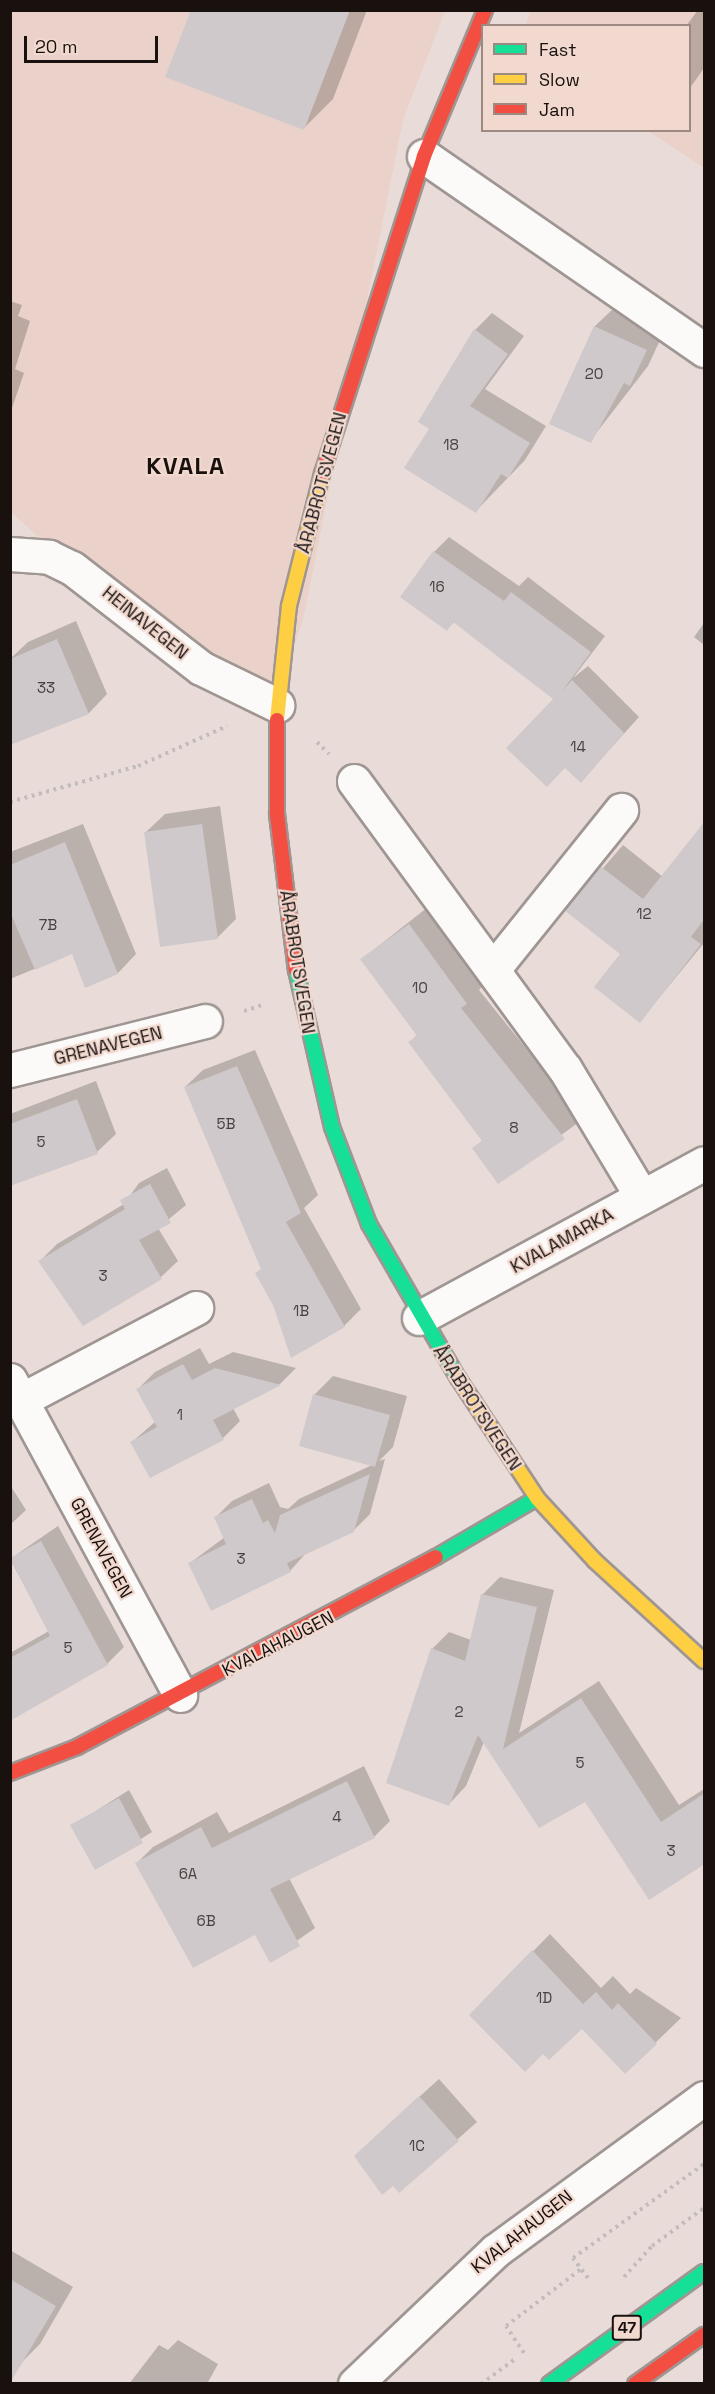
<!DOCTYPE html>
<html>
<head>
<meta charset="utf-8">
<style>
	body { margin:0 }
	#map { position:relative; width:715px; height:2394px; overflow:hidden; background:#e9dcd8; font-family:"Space Grotesk",sans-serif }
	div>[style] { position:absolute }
	.built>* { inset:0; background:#ead2ca }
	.shadow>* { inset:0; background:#0003 }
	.building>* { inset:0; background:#cfc9cb }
	.path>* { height:4px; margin-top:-2px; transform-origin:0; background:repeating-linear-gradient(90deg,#c2bdbc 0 3px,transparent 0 7.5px) }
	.roads { filter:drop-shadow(2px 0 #9f9693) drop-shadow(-2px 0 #9f9693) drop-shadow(0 2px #9f9693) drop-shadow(0 -2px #9f9693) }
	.street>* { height:33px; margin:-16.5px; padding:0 16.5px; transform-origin:16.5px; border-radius:16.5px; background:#fcfaf9 }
	.fast>* { height:14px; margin:-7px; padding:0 7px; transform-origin:7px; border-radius:7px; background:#16e098 }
	.slow>* { height:14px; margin:-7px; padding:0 7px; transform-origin:7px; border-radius:7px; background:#ffcf43 }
	.jam>* { height:14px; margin:-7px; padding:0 7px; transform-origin:7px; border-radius:7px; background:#f24e42 }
	span { translate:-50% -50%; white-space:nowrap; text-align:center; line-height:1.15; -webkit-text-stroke:4.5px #f1d9d0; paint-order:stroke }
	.number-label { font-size:15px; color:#4a4240 }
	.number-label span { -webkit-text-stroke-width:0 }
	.shield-label span { padding:2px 4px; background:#f1d9d0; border:2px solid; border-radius:4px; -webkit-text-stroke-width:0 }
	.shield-label { font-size:16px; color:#19110e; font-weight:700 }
	.street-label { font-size:18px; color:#19110e }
	.district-label { font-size:24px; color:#19110e; font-weight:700; letter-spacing:1.5px }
	.frame { position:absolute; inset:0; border:12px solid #19110e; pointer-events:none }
	.legend { position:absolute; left:481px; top:24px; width:210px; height:108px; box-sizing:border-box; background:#f1d9d0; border:2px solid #9b8982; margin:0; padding:8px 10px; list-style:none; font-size:18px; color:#19110e }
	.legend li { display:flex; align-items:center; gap:12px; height:30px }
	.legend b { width:30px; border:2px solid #9b8982 }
	.scale { position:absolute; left:24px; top:36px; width:134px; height:27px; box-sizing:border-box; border:3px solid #19110e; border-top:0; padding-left:8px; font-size:18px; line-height:21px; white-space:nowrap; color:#19110e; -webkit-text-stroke:4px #f1d9d0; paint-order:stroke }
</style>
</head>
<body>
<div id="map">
	<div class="built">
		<i style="clip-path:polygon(10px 11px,445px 11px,403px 120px,303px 621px,272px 705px,258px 718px,202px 688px,11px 512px)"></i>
		<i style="clip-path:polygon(531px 11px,704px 11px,704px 168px,648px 131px,690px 130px,690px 26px,525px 25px)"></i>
	</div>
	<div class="shadow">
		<i style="clip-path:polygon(192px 10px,367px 10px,333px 99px,303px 129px)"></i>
		<i style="clip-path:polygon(698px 10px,704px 10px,704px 68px,690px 88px,686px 26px)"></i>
		<i style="clip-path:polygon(10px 301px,22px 305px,18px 316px,30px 321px,15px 369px,24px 373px,10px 414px)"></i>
		<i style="clip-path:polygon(614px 308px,662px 336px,648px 366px,590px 441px,551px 423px,595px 326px)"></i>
		<i style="clip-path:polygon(492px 313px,524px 336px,485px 389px,546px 426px,525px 460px,476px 511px,431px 428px,420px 421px,475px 330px)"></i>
		<i style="clip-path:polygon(449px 537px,519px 586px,528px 577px,605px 636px,573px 678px,588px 666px,639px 717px,581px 781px,556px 699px,455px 621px,447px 629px,434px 552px)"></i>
		<i style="clip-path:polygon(76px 621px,107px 694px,89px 713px,13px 742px,10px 659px,28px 642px)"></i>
		<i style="clip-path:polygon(704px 623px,704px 645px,694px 637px)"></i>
		<i style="clip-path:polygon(220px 806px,236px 919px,217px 938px,146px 832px,165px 814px)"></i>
		<i style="clip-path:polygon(83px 824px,136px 954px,118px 973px,73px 953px,10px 979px,10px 852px)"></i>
		<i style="clip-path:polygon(704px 830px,704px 943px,640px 1021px,622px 954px,567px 910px,623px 845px,663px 877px)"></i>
		<i style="clip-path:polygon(428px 907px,484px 984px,479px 990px,583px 1119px,498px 1182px,474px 1148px,483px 1140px,410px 1042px,418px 1034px,362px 959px)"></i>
		<i style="clip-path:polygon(255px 1050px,318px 1195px,304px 1208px,361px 1309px,344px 1326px,275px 1304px,257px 1273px,262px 1268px,185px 1087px,203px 1070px)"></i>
		<i style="clip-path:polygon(96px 1081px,116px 1134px,97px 1152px,10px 1185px,10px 1114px)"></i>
		<i style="clip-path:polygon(167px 1168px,186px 1205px,158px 1228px,178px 1261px,161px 1277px,107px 1310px,40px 1261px,57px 1244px,124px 1204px,139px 1183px)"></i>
		<i style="clip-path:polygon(200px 1348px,209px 1364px,233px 1352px,296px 1368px,280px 1384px,233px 1408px,240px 1421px,223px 1438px,150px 1476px,132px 1442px,156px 1421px,138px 1389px,155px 1372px)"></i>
		<i style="clip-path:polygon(333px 1376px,407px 1396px,393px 1447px,379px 1461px,385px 1459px,370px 1514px,353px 1531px,307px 1552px,290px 1571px,190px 1563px,225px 1537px,215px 1518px,232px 1501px,269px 1483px,280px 1507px,288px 1509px,299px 1499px,372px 1465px,314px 1395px)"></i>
		<i style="clip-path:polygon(10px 1485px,26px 1510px,10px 1525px)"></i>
		<i style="clip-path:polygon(58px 1526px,124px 1647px,107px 1664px,10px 1719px,10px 1653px,49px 1631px,10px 1559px)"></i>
		<i style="clip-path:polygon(500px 1577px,554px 1590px,519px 1733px,599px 1681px,679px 1805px,704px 1789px,704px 1862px,484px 1742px,466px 1786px,449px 1804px,432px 1649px,449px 1632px,471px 1640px,482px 1595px)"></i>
		<i style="clip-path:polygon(364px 1766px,390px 1821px,374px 1837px,289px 1878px,315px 1928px,270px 1960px,256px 1933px,137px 1863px,153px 1847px,217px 1812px,229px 1833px)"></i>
		<i style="clip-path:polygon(129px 1790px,152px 1832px,95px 1868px,72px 1826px)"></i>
		<i style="clip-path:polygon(550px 1934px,601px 1988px,613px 1976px,630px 1994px,636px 1988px,681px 2018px,625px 2072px,582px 2027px,543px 2052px,471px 2015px)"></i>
		<i style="clip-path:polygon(439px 2079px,477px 2122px,399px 2191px,374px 2138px)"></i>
		<i style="clip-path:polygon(10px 2250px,73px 2287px,40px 2344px,22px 2362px,10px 2356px)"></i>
		<i style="clip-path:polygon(178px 2340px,218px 2364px,207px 2384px,129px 2384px,159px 2345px,168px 2350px)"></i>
	</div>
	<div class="building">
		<i style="clip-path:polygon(191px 10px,350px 10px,304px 130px,165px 77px)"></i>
		<i style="clip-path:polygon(594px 326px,647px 350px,630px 386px,624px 383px,591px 443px,549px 424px)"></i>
		<i style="clip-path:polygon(474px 329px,508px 354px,470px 406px,530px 443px,508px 478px,501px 474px,476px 513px,404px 468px,429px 429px,418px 422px)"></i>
		<i style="clip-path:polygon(433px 551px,504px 601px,511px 592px,591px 652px,562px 691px,572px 680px,624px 733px,581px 783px,565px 768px,547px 787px,506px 748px,553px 699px,453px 622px,447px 631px,400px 597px)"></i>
		<i style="clip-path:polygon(57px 639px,89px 714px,10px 745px,10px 659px)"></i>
		<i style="clip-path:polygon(705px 821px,705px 918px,691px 937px,701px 944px,640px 1023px,594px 987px,620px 954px,564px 910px,600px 866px,643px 899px)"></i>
		<i style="clip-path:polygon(202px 824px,218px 939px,160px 947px,144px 832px)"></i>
		<i style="clip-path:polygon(65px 842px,118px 974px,85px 988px,72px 954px,35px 970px,10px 912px,10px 865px)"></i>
		<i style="clip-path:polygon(409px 924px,467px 1004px,461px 1008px,565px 1139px,498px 1184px,472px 1148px,482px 1141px,408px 1042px,417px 1036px,360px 959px)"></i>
		<i style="clip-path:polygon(237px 1066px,301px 1213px,286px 1222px,345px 1327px,291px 1358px,273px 1305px,255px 1273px,261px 1269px,184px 1087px)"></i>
		<i style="clip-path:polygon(77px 1099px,98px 1154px,10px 1186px,10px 1124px)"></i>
		<i style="clip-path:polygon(150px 1184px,171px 1223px,139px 1240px,162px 1279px,83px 1326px,38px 1261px,125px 1209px,120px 1200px)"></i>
		<i style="clip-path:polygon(183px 1364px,192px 1380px,215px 1368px,281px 1385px,213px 1420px,224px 1440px,150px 1478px,130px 1442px,157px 1427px,136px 1389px)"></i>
		<i style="clip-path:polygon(313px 1394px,390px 1415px,375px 1467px,299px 1446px)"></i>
		<i style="clip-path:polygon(370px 1474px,354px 1532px,287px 1563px,291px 1572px,211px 1611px,188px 1563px,226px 1544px,214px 1517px,252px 1499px,263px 1523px,268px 1520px,275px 1533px,280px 1515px)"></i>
		<i style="clip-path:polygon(41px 1541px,108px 1665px,10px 1721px,10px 1658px,50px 1636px,10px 1558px)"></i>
		<i style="clip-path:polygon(481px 1594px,537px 1607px,503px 1749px,581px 1698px,661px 1822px,705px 1793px,705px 1864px,649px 1900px,585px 1802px,539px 1828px,478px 1735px,449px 1806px,386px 1783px,431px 1648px,465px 1661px)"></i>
		<i style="clip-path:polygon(347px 1781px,375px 1838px,270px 1889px,300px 1946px,270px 1963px,255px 1935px,193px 1968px,135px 1863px,201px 1827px,212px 1848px)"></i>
		<i style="clip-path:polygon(119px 1798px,143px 1843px,95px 1870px,70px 1825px)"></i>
		<i style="clip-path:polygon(532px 1950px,583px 2004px,596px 1992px,612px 2010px,618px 2003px,657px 2044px,625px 2074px,582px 2029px,549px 2060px,543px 2054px,525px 2072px,469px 2015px)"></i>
		<i style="clip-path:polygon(419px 2096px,459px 2141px,399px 2193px,393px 2186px,382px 2195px,354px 2156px)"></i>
		<i style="clip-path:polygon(10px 2279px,56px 2306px,10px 2383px)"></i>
	</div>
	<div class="path">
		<i style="left:317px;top:742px;width:17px;rotate:45deg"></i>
		<i style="left:10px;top:802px;width:133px;rotate:-15.7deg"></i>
		<i style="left:138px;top:766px;width:98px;rotate:-24.2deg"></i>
		<i style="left:244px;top:1011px;width:19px;rotate:-18deg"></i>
		<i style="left:624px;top:2277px;width:42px;rotate:-47.9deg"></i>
		<i style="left:652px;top:2246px;width:64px;rotate:-36.2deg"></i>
		<i style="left:588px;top:2278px;width:25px;rotate:-127deg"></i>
		<i style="left:573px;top:2258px;width:161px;rotate:-35.7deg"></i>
		<i style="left:524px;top:2353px;width:32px;rotate:-124deg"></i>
		<i style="left:506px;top:2326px;width:94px;rotate:-37.2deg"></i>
		<i style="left:481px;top:2384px;width:42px;rotate:-36.3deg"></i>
	</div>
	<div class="roads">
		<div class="street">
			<i style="left:424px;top:156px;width:341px;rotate:34.7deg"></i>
			<i style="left:10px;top:554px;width:39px;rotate:4deg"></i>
			<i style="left:49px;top:557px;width:25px;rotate:26deg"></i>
			<i style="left:72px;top:568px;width:163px;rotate:37.8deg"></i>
			<i style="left:201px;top:668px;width:85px;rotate:26deg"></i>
			<i style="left:354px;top:781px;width:357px;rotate:53.8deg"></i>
			<i style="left:565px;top:1069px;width:149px;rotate:59deg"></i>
			<i style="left:494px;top:968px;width:203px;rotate:-51.2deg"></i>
			<i style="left:10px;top:1070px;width:201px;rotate:-14.1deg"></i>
			<i style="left:419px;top:1318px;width:324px;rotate:-28.5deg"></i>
			<i style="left:10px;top:1380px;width:358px;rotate:61.6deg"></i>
			<i style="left:21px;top:1400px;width:198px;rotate:-27.7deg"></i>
			<i style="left:355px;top:2384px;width:193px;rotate:-43.5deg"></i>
			<i style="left:495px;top:2251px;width:259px;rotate:-36.2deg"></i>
		</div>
		<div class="fast">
			<i style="left:296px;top:970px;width:161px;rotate:77.1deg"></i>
			<i style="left:332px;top:1127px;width:104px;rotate:69.1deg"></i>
			<i style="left:369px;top:1224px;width:178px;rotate:60deg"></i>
			<i style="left:436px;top:1557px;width:117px;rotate:-30.3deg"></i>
			<i style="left:549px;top:2384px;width:191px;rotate:-35.9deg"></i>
		</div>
		<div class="slow">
			<i style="left:277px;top:720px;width:115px;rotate:-84deg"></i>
			<i style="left:289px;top:606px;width:136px;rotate:-76deg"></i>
			<i style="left:458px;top:1378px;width:144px;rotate:56.6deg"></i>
			<i style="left:537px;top:1498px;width:86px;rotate:47.4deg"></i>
			<i style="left:595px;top:1561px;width:148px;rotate:42.5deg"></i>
		</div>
		<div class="jam">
			<i style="left:322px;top:474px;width:334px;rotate:-72.2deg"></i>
			<i style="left:424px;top:156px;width:158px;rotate:-67.3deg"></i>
			<i style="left:277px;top:720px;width:94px;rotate:90deg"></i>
			<i style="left:277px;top:814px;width:157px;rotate:83.1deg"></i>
			<i style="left:10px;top:1773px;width:72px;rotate:-21.2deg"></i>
			<i style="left:77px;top:1747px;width:406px;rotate:-27.9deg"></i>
			<i style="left:635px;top:2384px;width:85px;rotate:-35.4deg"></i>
		</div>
	</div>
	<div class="number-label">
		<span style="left:594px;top:374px">20</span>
		<span style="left:451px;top:445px">18</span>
		<span style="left:437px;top:587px">16</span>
		<span style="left:46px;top:688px">33</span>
		<span style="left:578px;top:747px">14</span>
		<span style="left:644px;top:914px">12</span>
		<span style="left:48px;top:925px">7B</span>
		<span style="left:420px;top:988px">10</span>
		<span style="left:226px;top:1124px">5B</span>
		<span style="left:514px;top:1128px">8</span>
		<span style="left:41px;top:1142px">5</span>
		<span style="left:103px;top:1276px">3</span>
		<span style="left:301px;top:1311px">1B</span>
		<span style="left:180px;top:1415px">1</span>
		<span style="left:241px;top:1559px">3</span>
		<span style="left:68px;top:1648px">5</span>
		<span style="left:459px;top:1712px">2</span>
		<span style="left:580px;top:1763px">5</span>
		<span style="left:337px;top:1817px">4</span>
		<span style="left:671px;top:1851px">3</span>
		<span style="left:188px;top:1874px">6A</span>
		<span style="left:206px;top:1921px">6B</span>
		<span style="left:544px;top:1998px">1D</span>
		<span style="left:417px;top:2146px">1C</span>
	</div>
	<div class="shield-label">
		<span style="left:627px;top:2328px">47</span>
	</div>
	<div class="street-label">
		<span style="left:322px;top:483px;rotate:-75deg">ÅRABROTSVEGEN</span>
		<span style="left:145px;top:623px;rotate:39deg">HEINAVEGEN</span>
		<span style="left:297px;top:962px;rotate:81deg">ÅRABROTSVEGEN</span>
		<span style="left:108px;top:1046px;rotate:-14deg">GRENAVEGEN</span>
		<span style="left:562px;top:1241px;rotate:-29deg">KVALAMARKA</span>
		<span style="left:477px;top:1408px;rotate:57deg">ÅRABROTSVEGEN</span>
		<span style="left:101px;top:1548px;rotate:62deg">GRENAVEGEN</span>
		<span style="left:278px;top:1644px;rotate:-27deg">KVALAHAUGEN</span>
		<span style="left:522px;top:2232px;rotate:-38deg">KVALAHAUGEN</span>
	</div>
	<div class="district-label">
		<span style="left:186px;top:466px">KVALA</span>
	</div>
	<div class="frame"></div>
	<ul class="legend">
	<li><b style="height:8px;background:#16e098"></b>Fast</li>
	<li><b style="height:8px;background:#ffcf43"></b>Slow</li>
	<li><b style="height:8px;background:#f24e42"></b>Jam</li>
	</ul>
	<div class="scale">20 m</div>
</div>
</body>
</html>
